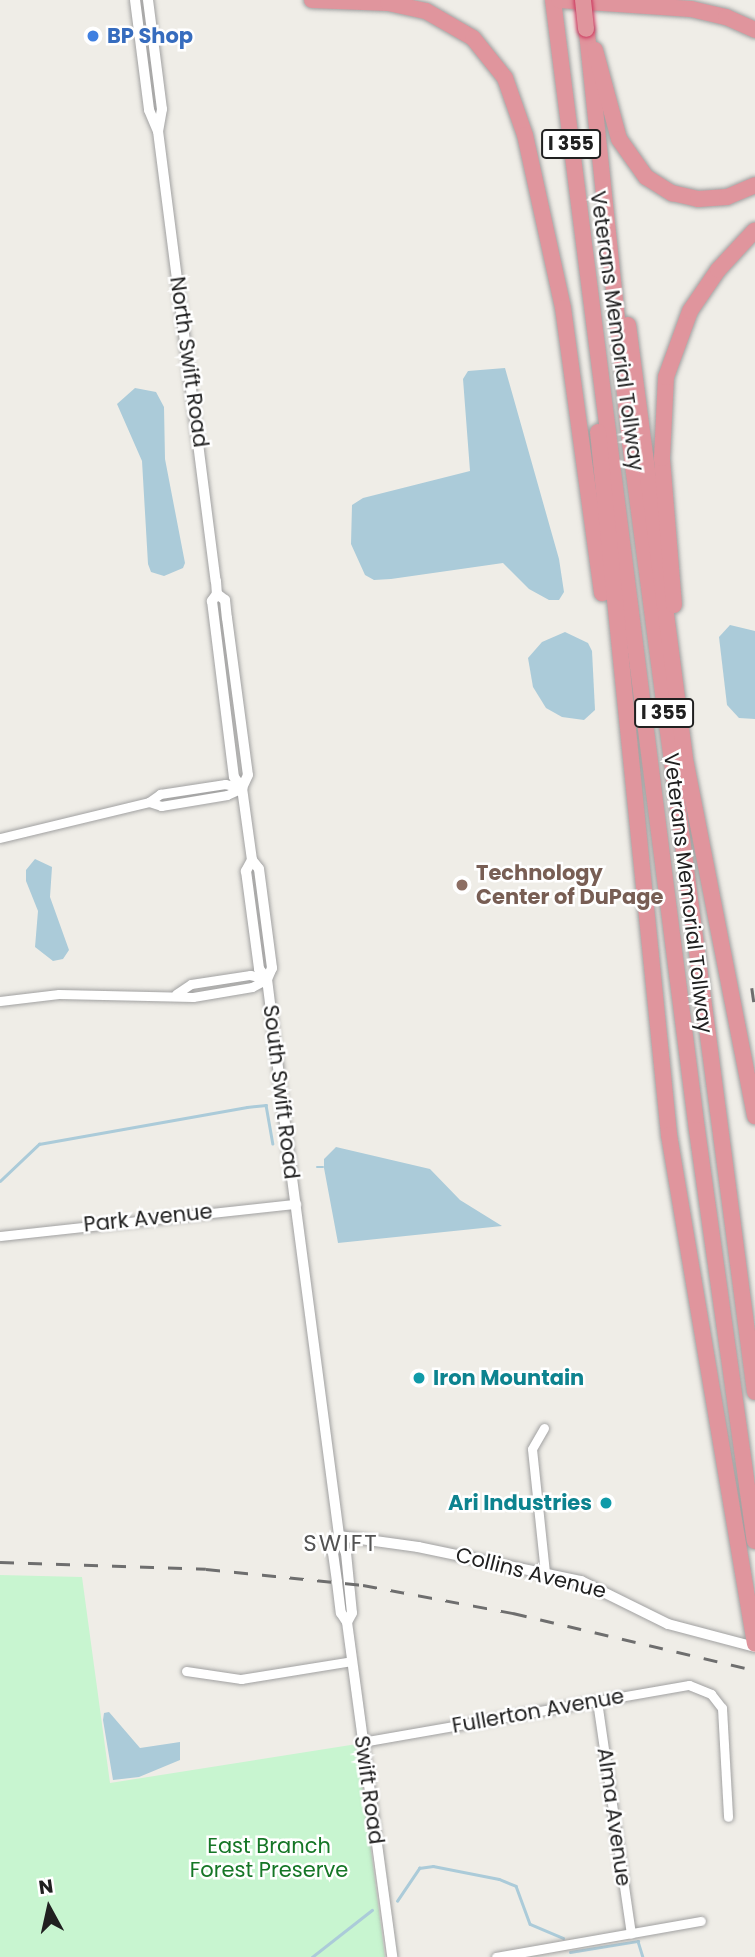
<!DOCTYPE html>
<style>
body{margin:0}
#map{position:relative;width:755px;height:1957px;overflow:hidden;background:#efede7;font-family:Poppins,sans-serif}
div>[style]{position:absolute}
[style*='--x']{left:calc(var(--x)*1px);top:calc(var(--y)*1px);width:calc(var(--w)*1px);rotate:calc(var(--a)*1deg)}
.park>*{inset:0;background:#c8f5d0}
.water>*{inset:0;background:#abcbd9}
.stream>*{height:2.5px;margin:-1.25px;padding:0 1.25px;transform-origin:1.25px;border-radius:1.25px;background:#abcbd9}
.roads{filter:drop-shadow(0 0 2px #a1a1a1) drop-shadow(0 0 2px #a1a1a1)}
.minor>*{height:9px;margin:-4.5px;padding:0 4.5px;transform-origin:4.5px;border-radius:4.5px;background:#fff}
.tertiary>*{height:10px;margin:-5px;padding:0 5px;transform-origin:5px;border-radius:5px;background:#fff}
.motorway>*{height:16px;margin:-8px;padding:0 8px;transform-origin:8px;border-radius:8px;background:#e0959d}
.rail>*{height:2.5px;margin-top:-1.25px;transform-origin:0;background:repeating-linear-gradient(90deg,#6e6e6e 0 14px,transparent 0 28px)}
.bridges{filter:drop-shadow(0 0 2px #cc355c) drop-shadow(0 0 2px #cc355c)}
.motorway-bridge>*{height:16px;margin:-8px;padding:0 8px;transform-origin:8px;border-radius:8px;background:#e0959d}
.dots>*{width:19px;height:19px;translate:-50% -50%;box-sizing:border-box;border:4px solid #fff;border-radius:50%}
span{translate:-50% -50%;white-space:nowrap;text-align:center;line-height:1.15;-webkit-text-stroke:5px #fff;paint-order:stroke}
.shield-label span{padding:2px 5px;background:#fff;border:2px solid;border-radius:5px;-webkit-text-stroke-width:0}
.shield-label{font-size:19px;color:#202020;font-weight:700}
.shop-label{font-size:21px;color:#366cbe;font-weight:700}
.left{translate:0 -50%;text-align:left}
.street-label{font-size:21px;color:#202020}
.education-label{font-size:21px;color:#785e54;font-weight:700}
.culture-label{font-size:21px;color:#0d838f;font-weight:700}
.right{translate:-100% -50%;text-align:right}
.park-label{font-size:21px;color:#157626}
.neighbourhood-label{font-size:23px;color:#535353;letter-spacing:2px}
.north{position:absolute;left:14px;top:1873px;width:70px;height:70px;-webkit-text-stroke:5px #fff;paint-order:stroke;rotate:352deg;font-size:19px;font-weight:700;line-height:28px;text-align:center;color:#202020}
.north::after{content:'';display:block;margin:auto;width:24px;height:32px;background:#202020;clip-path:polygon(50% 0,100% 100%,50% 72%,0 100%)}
</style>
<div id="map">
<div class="park">
<i style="clip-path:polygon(0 1575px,82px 1577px,110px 1783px,357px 1744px,385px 1957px,0 1957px)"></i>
</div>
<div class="water">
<i style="clip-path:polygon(505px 368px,559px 559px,564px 592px,559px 600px,549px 600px,529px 589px,503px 563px,391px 579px,374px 580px,365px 575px,351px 544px,352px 505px,363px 498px,470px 471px,463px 379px,468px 371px)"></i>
<i style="clip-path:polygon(135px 388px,156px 392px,164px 407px,165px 459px,185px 563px,183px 568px,164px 576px,151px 572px,148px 564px,142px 461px,117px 404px)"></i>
<i style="clip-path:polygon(730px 625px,755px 631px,755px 719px,739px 718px,727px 705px,719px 637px)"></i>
<i style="clip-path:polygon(565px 632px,588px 643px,592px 651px,595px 710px,584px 720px,562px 717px,546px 708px,533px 687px,528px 658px,542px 642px)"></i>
<i style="clip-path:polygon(35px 859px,52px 867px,50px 897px,69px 950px,63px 959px,53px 961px,35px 947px,38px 911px,26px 881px,26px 870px)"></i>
<i style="clip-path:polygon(336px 1147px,430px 1169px,460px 1200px,502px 1226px,338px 1243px,324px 1168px,324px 1159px)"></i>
<i style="clip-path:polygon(109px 1712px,140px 1748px,180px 1742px,180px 1760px,139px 1777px,113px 1780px,103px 1720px,104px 1713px)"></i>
</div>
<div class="stream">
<i style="--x:317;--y:1167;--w:6;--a:0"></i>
<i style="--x:0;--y:1181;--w:54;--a:-43.5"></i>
<i style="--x:39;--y:1144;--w:211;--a:-10.1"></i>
<i style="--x:247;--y:1107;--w:19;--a:-6"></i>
<i style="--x:266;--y:1105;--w:39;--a:80"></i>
<i style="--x:397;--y:1901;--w:40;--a:-56"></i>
<i style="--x:419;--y:1868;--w:14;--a:-8"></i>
<i style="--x:433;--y:1866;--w:67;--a:11.1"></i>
<i style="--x:499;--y:1879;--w:18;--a:22"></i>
<i style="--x:516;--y:1886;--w:40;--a:69.8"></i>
<i style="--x:530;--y:1924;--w:36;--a:23"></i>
<i style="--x:570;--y:1952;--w:69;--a:-9.2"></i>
<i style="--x:638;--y:1941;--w:17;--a:73"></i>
<i style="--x:312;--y:1957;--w:76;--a:-38.1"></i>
</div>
<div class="roads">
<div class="minor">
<i style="--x:149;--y:802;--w:13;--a:18"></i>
<i style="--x:161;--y:806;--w:67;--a:-9.5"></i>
<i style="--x:227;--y:795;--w:17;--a:-25"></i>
<i style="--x:0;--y:838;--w:153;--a:-13.6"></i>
<i style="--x:149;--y:802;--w:14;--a:-36"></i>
<i style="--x:160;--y:794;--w:66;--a:-8.7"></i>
<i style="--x:225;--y:784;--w:17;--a:13"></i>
<i style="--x:176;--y:994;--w:18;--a:-34"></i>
<i style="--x:191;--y:984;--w:60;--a:-8.7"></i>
<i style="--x:250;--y:975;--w:17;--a:13"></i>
<i style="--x:0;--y:1001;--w:59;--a:-6.8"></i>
<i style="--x:59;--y:994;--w:134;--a:1.3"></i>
<i style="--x:193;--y:997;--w:60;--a:-9.6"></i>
<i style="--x:252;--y:987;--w:17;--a:-28"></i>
<i style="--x:0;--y:1236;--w:298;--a:-6.2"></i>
<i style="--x:544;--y:1428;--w:24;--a:120"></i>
<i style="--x:532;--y:1449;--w:124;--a:84"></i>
<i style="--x:186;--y:1671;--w:56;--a:8.3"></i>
<i style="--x:241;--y:1679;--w:112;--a:-9.2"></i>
<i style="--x:597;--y:1701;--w:235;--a:81.7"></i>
<i style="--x:362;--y:1742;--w:332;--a:-9.9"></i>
<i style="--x:689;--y:1685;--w:24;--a:22"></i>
<i style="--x:711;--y:1694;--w:18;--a:52"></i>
<i style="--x:722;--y:1708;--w:109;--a:86.8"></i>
<i style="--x:496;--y:1957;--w:208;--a:-10"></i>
</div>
<div class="tertiary">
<i style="--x:135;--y:0;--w:111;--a:82.7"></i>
<i style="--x:149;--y:110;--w:23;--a:67"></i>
<i style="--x:148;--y:0;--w:110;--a:82.7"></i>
<i style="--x:162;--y:109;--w:22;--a:100"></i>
<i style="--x:158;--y:131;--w:454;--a:82.7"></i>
<i style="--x:216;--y:581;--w:13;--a:86"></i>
<i style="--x:217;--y:594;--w:9;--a:126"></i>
<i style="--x:212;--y:601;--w:177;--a:82.9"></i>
<i style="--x:234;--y:777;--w:14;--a:54"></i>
<i style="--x:242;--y:788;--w:73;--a:82.1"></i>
<i style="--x:252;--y:860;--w:11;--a:52"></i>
<i style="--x:259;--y:869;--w:100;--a:82.5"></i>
<i style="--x:272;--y:968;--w:12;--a:114"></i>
<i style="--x:267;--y:979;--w:162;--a:82.9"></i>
<i style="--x:287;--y:1140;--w:399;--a:82.5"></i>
<i style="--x:339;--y:1536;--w:18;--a:68"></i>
<i style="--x:346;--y:1553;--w:60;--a:84.3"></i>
<i style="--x:352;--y:1613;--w:10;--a:119"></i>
<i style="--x:217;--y:594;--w:10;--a:37"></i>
<i style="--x:225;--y:600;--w:18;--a:84"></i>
<i style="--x:227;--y:618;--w:158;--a:82.4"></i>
<i style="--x:248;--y:775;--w:14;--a:115"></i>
<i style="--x:252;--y:860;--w:13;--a:119"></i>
<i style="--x:246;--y:871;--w:99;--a:82.4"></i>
<i style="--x:259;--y:969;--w:13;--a:51"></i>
<i style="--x:339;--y:1536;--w:80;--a:7.9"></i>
<i style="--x:418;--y:1547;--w:167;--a:11.8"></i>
<i style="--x:581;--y:1581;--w:97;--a:26.3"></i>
<i style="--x:668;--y:1624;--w:90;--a:14.8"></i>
<i style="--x:339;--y:1536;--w:18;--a:109"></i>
<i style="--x:333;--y:1553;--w:29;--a:82"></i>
<i style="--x:337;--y:1582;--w:31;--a:83"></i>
<i style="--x:341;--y:1613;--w:11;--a:56"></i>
<i style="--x:347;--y:1622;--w:338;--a:82.3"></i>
</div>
<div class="motorway">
<i style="--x:312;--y:0;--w:76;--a:2.3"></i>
<i style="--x:388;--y:3;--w:39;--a:12"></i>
<i style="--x:426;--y:11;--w:54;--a:29.9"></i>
<i style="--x:473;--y:38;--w:51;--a:51.3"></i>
<i style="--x:505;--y:78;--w:60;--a:70.7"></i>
<i style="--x:525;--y:135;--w:177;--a:77.6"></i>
<i style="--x:563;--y:308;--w:288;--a:82.2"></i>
<i style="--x:553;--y:0;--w:1139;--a:82.74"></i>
<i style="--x:697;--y:1130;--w:415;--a:82"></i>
<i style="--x:559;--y:0;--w:132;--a:3.9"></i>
<i style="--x:691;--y:9;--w:36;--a:13"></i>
<i style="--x:726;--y:17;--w:32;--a:24"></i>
<i style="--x:587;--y:33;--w:412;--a:84"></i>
<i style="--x:630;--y:443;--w:957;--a:82.5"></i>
<i style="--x:595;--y:50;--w:92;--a:74.9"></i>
<i style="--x:619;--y:139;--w:47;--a:54.6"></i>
<i style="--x:646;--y:177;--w:31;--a:32"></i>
<i style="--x:672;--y:193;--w:27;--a:13"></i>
<i style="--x:698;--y:199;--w:29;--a:-4"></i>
<i style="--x:727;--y:197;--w:30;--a:-23"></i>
<i style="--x:628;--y:325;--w:443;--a:82.5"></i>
<i style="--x:686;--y:764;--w:359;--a:78.9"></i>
<i style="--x:598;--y:432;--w:707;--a:84.23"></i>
<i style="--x:669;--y:1135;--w:516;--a:80.41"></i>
<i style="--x:674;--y:605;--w:147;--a:-94.7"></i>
<i style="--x:662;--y:458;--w:81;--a:-87.2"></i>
<i style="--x:666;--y:377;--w:70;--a:-70"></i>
<i style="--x:690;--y:311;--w:50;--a:-55.7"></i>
<i style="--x:718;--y:270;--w:54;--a:-47.2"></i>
</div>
</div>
<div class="rail">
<i style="--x:752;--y:988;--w:22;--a:82"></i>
<i style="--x:0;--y:1562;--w:206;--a:1.9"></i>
<i style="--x:206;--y:1569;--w:158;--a:5.8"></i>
<i style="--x:363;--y:1585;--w:153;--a:10.6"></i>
<i style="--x:513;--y:1613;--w:249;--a:13.3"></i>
</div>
<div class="bridges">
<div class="motorway-bridge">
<i style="--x:583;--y:0;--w:29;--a:84"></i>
</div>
</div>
<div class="dots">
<i style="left:93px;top:36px;background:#3f7fe0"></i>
<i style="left:462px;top:885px;background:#8d6e63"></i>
<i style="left:419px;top:1378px;background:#0f9aa8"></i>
<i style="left:606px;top:1503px;background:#0f9aa8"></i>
</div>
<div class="shield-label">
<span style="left:571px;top:144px">I 355</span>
<span style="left:664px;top:713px">I 355</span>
</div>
<div class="shop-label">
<span class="left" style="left:107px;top:36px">BP Shop</span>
</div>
<div class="street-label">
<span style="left:617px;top:331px;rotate:82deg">Veterans Memorial Tollway</span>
<span style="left:189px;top:362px;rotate:82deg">North Swift Road</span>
<span style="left:688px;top:893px;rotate:83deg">Veterans Memorial Tollway</span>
<span style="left:281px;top:1092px;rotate:83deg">South Swift Road</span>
<span style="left:148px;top:1218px;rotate:-6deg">Park Avenue</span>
<span style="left:531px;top:1573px;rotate:14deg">Collins Avenue</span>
<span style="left:538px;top:1711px;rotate:-10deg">Fullerton Avenue</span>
<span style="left:369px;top:1790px;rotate:82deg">Swift Road</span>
<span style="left:614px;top:1817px;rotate:82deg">Alma Avenue</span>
</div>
<div class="education-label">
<span class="left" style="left:476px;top:885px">Technology<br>Center of DuPage</span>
</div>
<div class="culture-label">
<span class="left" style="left:433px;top:1378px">Iron Mountain</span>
<span class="right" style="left:592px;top:1503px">Ari Industries</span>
</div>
<div class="park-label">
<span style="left:269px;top:1858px">East Branch<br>Forest Preserve</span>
</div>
<div class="neighbourhood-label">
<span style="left:341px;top:1543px">SWIFT</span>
</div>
<div class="north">N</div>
</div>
